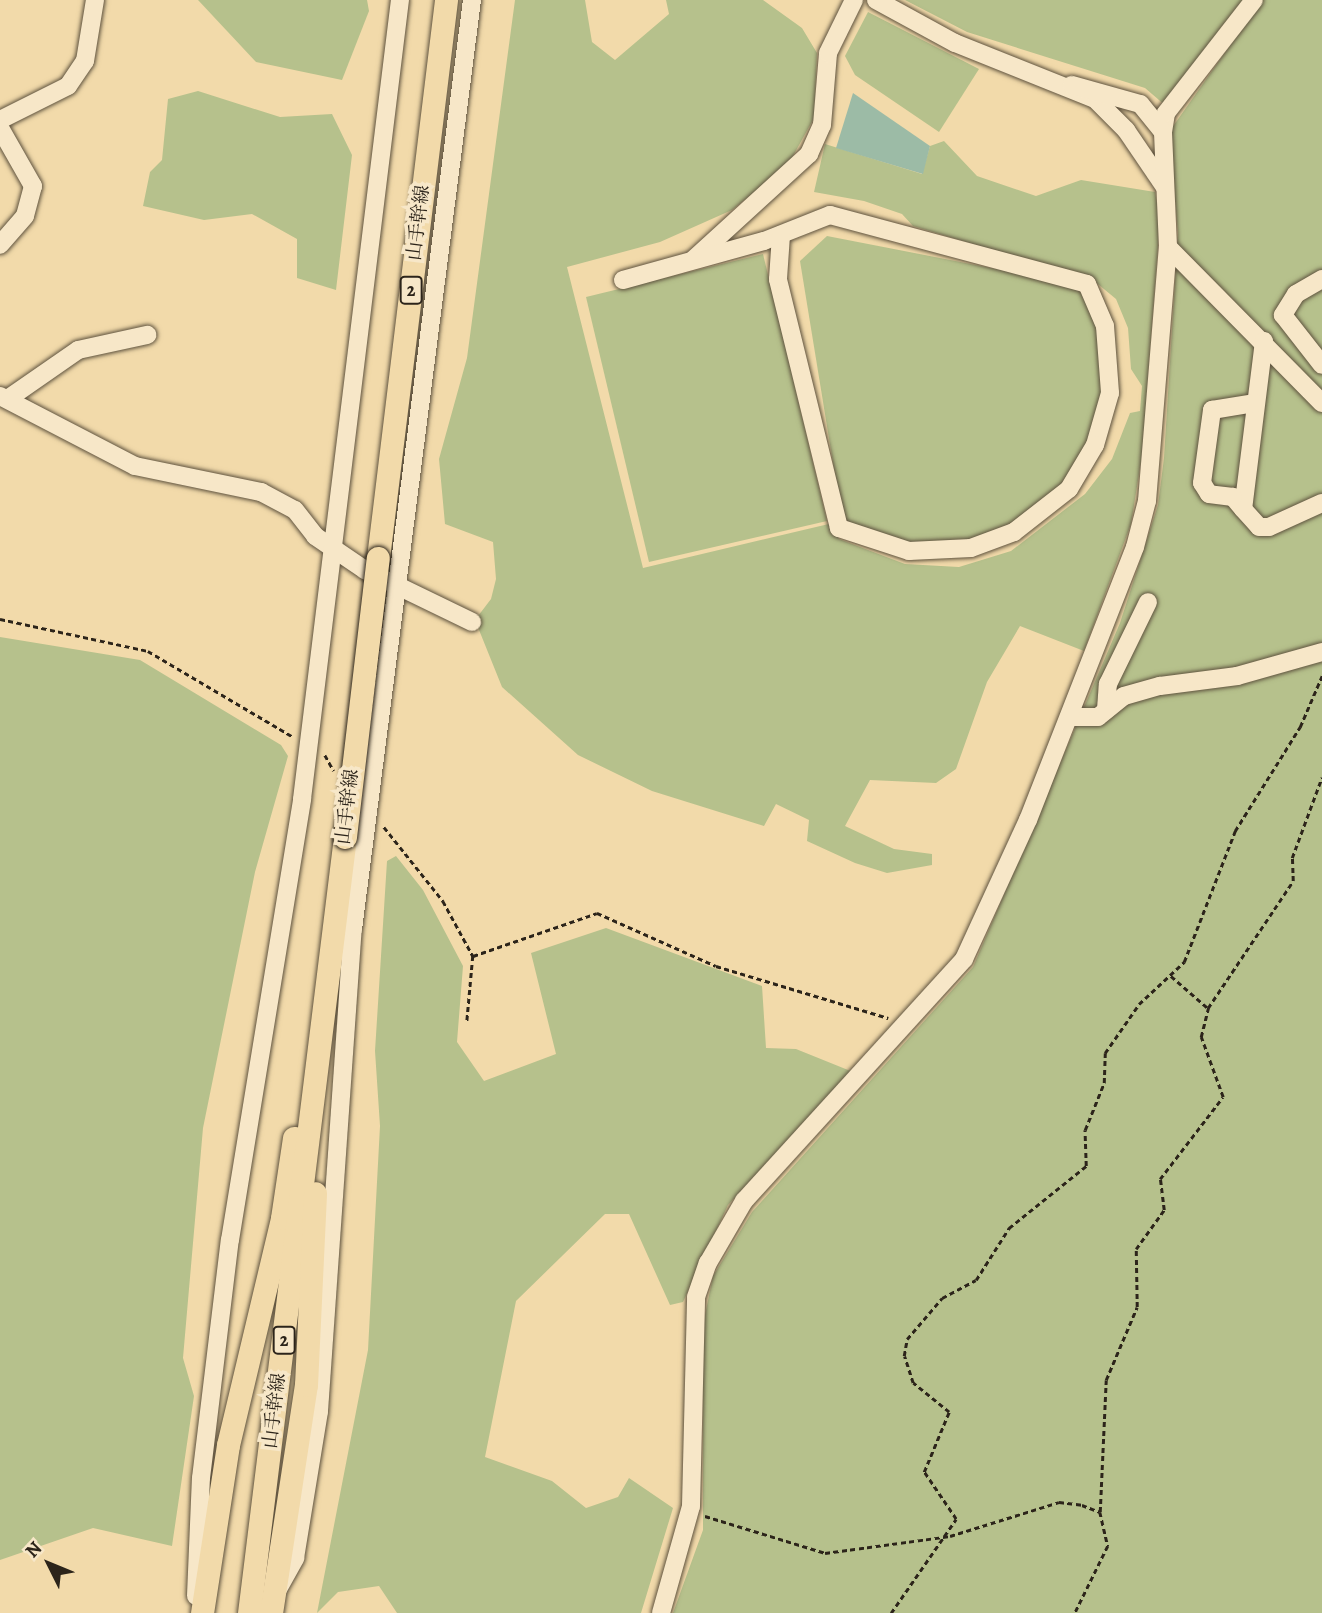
<!DOCTYPE html>
<meta charset="utf-8">
<style>
body{margin:0}
#map{position:relative;width:1322px;height:1613px;overflow:hidden;background:#f2daaa;font-family:Alegreya,"Noto Serif JP",serif}
div>[style]{position:absolute}
[style*='--x']{left:calc(var(--x)*1px);top:calc(var(--y)*1px);width:calc(var(--w)*1px);rotate:calc(var(--a)*1deg)}
.green>*{inset:0;background:#b6c18c}
.water>*{inset:0;background:#9cbba6}
.path>*{height:2.5px;margin-top:-1.25px;transform-origin:0;background:repeating-linear-gradient(90deg,#2c241a 0 5px,transparent 0 8.5px)}
.roads{filter:drop-shadow(0 0 2px #5e523e) drop-shadow(0 0 2px #5e523e)}
.minor>*{height:18px;margin:-9px;padding:0 9px;transform-origin:9px;border-radius:9px;background:#f7e7c8}
.major>*{height:23px;margin:-11.5px;padding:0 11.5px;transform-origin:11.5px;border-radius:11.5px;background:#f2daaa}
.bridges{filter:drop-shadow(0 0 2px #2c241a) drop-shadow(0 0 2px #2c241a)}
.major-bridge>*{height:23px;margin:-11.5px;padding:0 11.5px;transform-origin:11.5px;border-radius:11.5px;background:#f2daaa}
span{translate:-50% -50%;white-space:nowrap;text-align:center;line-height:1.15;-webkit-text-stroke:7px #f7e7c8;paint-order:stroke}
.shield-label span{padding:2px 5px;background:#f7e7c8;border:2px solid;border-radius:5px;-webkit-text-stroke-width:0}
.shield-label{font-size:18px;color:#2c241a;font-weight:700}
.street-label{font-size:19px;color:#2c241a}
.north{position:absolute;left:14px;top:1529px;width:70px;height:70px;-webkit-text-stroke:5px #f7e7c8;paint-order:stroke;rotate:313deg;font-size:19px;font-weight:700;line-height:28px;text-align:center;color:#2c241a}
.north::after{content:'';display:block;margin:auto;width:24px;height:32px;background:#2c241a;clip-path:polygon(50% 0,100% 100%,50% 72%,0 100%)}
</style>
<div id="map">
<div class="green">
<i style="clip-path:polygon(198px 0,367px 0,369px 11px,342px 80px,256px 62px)"></i>
<i style="clip-path:polygon(515px 0,585px 0,592px 42px,615px 60px,669px 14px,666px 0,763px 0,802px 28px,817px 53px,814px 118px,788px 165px,732px 210px,660px 242px,567px 267px,643px 568px,833px 523px,839px 539px,905px 564px,959px 567px,1011px 551px,1085px 494px,1112px 459px,1130px 413px,1140px 411px,1142px 386px,1131px 369px,1128px 328px,1116px 299px,1093px 280px,913px 226px,902px 214px,864px 201px,814px 192px,825px 144px,922px 174px,930px 146px,944px 141px,977px 176px,1036px 196px,1081px 180px,1155px 192px,1160px 221px,1142px 455px,1131px 524px,1084px 651px,1020px 626px,987px 682px,956px 769px,936px 783px,870px 780px,845px 826px,894px 849px,932px 854px,932px 865px,887px 873px,855px 863px,807px 841px,809px 820px,776px 804px,764px 826px,652px 791px,578px 755px,502px 687px,475px 620px,491px 599px,496px 579px,493px 542px,445px 524px,439px 459px,467px 358px)"></i>
<i style="clip-path:polygon(905px 0,1244px 0,1166px 106px,1145px 88px,967px 32px)"></i>
<i style="clip-path:polygon(1262px 0,1322px 0,1322px 1613px,673px 1613px,703px 1530px,703px 1325px,713px 1276px,752px 1212px,973px 967px,1120px 623px,1158px 505px,1164px 458px,1178px 233px,1169px 132px)"></i>
<i style="clip-path:polygon(868px 12px,979px 69px,939px 132px,855px 75px,845px 56px)"></i>
<i style="clip-path:polygon(198px 91px,280px 117px,332px 114px,352px 155px,336px 290px,297px 278px,297px 239px,252px 214px,204px 220px,143px 206px,150px 172px,162px 160px,168px 99px)"></i>
<i style="clip-path:polygon(827px 236px,1084px 286px,1102px 331px,1108px 387px,1081px 466px,1026px 520px,973px 544px,918px 547px,843px 524px,800px 261px)"></i>
<i style="clip-path:polygon(763px 254px,827px 521px,649px 562px,586px 297px)"></i>
<i style="clip-path:polygon(0 637px,140px 660px,281px 745px,288px 756px,255px 872px,203px 1128px,183px 1358px,194px 1396px,172px 1546px,93px 1528px,0 1560px)"></i>
<i style="clip-path:polygon(396px 856px,423px 890px,463px 966px,457px 1042px,484px 1081px,556px 1054px,531px 953px,606px 928px,762px 986px,766px 1048px,796px 1049px,853px 1072px,728px 1205px,683px 1302px,670px 1305px,629px 1214px,605px 1214px,516px 1301px,485px 1457px,552px 1481px,586px 1508px,618px 1497px,629px 1478px,673px 1508px,641px 1613px,397px 1613px,379px 1586px,338px 1592px,317px 1613px,368px 1350px,380px 1126px,375px 1051px,387px 861px)"></i>
</div>
<div class="water">
<i style="clip-path:polygon(853px 93px,930px 146px,923px 174px,836px 148px)"></i>
</div>
<div class="path">
<i style="--x:0;--y:619;--w:151;--a:12.2"></i>
<i style="--x:148;--y:651;--w:167;--a:30.6"></i>
<i style="--x:325;--y:755;--w:18;--a:61"></i>
<i style="--x:384;--y:827;--w:95;--a:51.4"></i>
<i style="--x:443;--y:901;--w:63;--a:61.4"></i>
<i style="--x:473;--y:956;--w:66;--a:95.2"></i>
<i style="--x:473;--y:956;--w:131;--a:-19.1"></i>
<i style="--x:597;--y:913;--w:130;--a:24"></i>
<i style="--x:716;--y:966;--w:180;--a:16.8"></i>
<i style="--x:1171;--y:976;--w:49;--a:40.9"></i>
<i style="--x:1100;--y:1512;--w:132;--a:-87.4"></i>
<i style="--x:1106;--y:1380;--w:79;--a:-67"></i>
<i style="--x:1137;--y:1307;--w:58;--a:-91"></i>
<i style="--x:1136;--y:1249;--w:48;--a:-54.3"></i>
<i style="--x:1164;--y:1210;--w:31;--a:-97"></i>
<i style="--x:1160;--y:1179;--w:103;--a:-52.5"></i>
<i style="--x:1223;--y:1097;--w:64;--a:-110.1"></i>
<i style="--x:1201;--y:1037;--w:30;--a:-76"></i>
<i style="--x:1208;--y:1008;--w:153;--a:-56.2"></i>
<i style="--x:1293;--y:881;--w:23;--a:-92"></i>
<i style="--x:1292;--y:858;--w:86;--a:-69.7"></i>
<i style="--x:705;--y:1516;--w:126;--a:17.1"></i>
<i style="--x:825;--y:1553;--w:126;--a:-7.7"></i>
<i style="--x:950;--y:1536;--w:114;--a:-17.3"></i>
<i style="--x:1059;--y:1502;--w:23;--a:7"></i>
<i style="--x:1082;--y:1505;--w:19;--a:21"></i>
<i style="--x:1100;--y:1512;--w:35;--a:77"></i>
<i style="--x:1108;--y:1546;--w:75;--a:116.2"></i>
<i style="--x:891;--y:1613;--w:114;--a:-55.3"></i>
<i style="--x:956;--y:1519;--w:57;--a:-124.2"></i>
<i style="--x:924;--y:1472;--w:65;--a:-67.4"></i>
<i style="--x:949;--y:1412;--w:46;--a:-141.1"></i>
<i style="--x:913;--y:1383;--w:28;--a:-108"></i>
<i style="--x:904;--y:1356;--w:17;--a:-80"></i>
<i style="--x:907;--y:1339;--w:54;--a:-49.5"></i>
<i style="--x:942;--y:1298;--w:38;--a:-28"></i>
<i style="--x:976;--y:1280;--w:62;--a:-57.6"></i>
<i style="--x:1009;--y:1228;--w:99;--a:-38.8"></i>
<i style="--x:1086;--y:1166;--w:36;--a:-92"></i>
<i style="--x:1085;--y:1130;--w:51;--a:-68"></i>
<i style="--x:1104;--y:1083;--w:30;--a:-88"></i>
<i style="--x:1105;--y:1053;--w:60;--a:-55.2"></i>
<i style="--x:1139;--y:1004;--w:62;--a:-43"></i>
<i style="--x:1184;--y:962;--w:141;--a:-68.7"></i>
<i style="--x:1235;--y:831;--w:123;--a:-58"></i>
<i style="--x:1300;--y:727;--w:56;--a:-66.7"></i>
</div>
<div class="roads">
<div class="minor">
<i style="--x:876;--y:0;--w:90;--a:28.6"></i>
<i style="--x:955;--y:43;--w:151;--a:21.8"></i>
<i style="--x:1095;--y:99;--w:44;--a:45"></i>
<i style="--x:1126;--y:130;--w:68;--a:55.8"></i>
<i style="--x:0;--y:120;--w:76;--a:-26.6"></i>
<i style="--x:68;--y:86;--w:30;--a:-56"></i>
<i style="--x:85;--y:61;--w:62;--a:-80.7"></i>
<i style="--x:0;--y:128;--w:67;--a:60.4"></i>
<i style="--x:33;--y:186;--w:31;--a:105"></i>
<i style="--x:25;--y:216;--w:38;--a:131"></i>
<i style="--x:1163;--y:132;--w:19;--a:-81"></i>
<i style="--x:1166;--y:113;--w:143;--a:-52.1"></i>
<i style="--x:1168;--y:247;--w:219;--a:45.4"></i>
<i style="--x:694;--y:259;--w:156;--a:-42.4"></i>
<i style="--x:809;--y:154;--w:32;--a:-66"></i>
<i style="--x:822;--y:125;--w:72;--a:-85.2"></i>
<i style="--x:828;--y:53;--w:59;--a:-63.9"></i>
<i style="--x:1322;--y:279;--w:30;--a:150"></i>
<i style="--x:1296;--y:294;--w:25;--a:122"></i>
<i style="--x:1283;--y:315;--w:63;--a:52"></i>
<i style="--x:623;--y:280;--w:146;--a:-15.5"></i>
<i style="--x:764;--y:241;--w:71;--a:-21.5"></i>
<i style="--x:830;--y:215;--w:266;--a:15"></i>
<i style="--x:1087;--y:284;--w:46;--a:66.8"></i>
<i style="--x:1105;--y:326;--w:67;--a:85.7"></i>
<i style="--x:1110;--y:393;--w:54;--a:106.1"></i>
<i style="--x:1095;--y:445;--w:51;--a:120.6"></i>
<i style="--x:1069;--y:489;--w:70;--a:142"></i>
<i style="--x:1014;--y:532;--w:46;--a:159.6"></i>
<i style="--x:971;--y:548;--w:62;--a:177.2"></i>
<i style="--x:909;--y:551;--w:74;--a:-161.8"></i>
<i style="--x:839;--y:528;--w:256;--a:-103.8"></i>
<i style="--x:778;--y:279;--w:44;--a:-86.1"></i>
<i style="--x:1264;--y:341;--w:169;--a:97.1"></i>
<i style="--x:1243;--y:509;--w:24;--a:48"></i>
<i style="--x:1259;--y:527;--w:10;--a:0"></i>
<i style="--x:1269;--y:527;--w:58;--a:-24.4"></i>
<i style="--x:0;--y:396;--w:152;--a:27.4"></i>
<i style="--x:135;--y:466;--w:129;--a:11.7"></i>
<i style="--x:261;--y:492;--w:38;--a:28"></i>
<i style="--x:295;--y:510;--w:33;--a:52"></i>
<i style="--x:315;--y:536;--w:60;--a:34.2"></i>
<i style="--x:365;--y:570;--w:119;--a:25.9"></i>
<i style="--x:9;--y:398;--w:84;--a:-34.8"></i>
<i style="--x:78;--y:350;--w:71;--a:-12.3"></i>
<i style="--x:1243;--y:509;--w:16;--a:-130"></i>
<i style="--x:1233;--y:497;--w:24;--a:-173"></i>
<i style="--x:1209;--y:494;--w:13;--a:-122"></i>
<i style="--x:1202;--y:483;--w:74;--a:-82.2"></i>
<i style="--x:1212;--y:410;--w:44;--a:-9.2"></i>
<i style="--x:1106;--y:710;--w:26;--a:-86"></i>
<i style="--x:1108;--y:684;--w:91;--a:-64"></i>
<i style="--x:1070;--y:717;--w:28;--a:0"></i>
<i style="--x:1098;--y:717;--w:33;--a:-39"></i>
<i style="--x:1124;--y:696;--w:37;--a:-16"></i>
<i style="--x:1160;--y:686;--w:78;--a:-7.4"></i>
<i style="--x:1237;--y:676;--w:88;--a:-15.8"></i>
<i style="--x:277;--y:1591;--w:38;--a:-61"></i>
<i style="--x:295;--y:1558;--w:149;--a:-80.7"></i>
<i style="--x:319;--y:1411;--w:483;--a:-86"></i>
<i style="--x:353;--y:929;--w:937;--a:-82.7"></i>
<i style="--x:196;--y:1596;--w:118;--a:-87.6"></i>
<i style="--x:201;--y:1478;--w:240;--a:-83.1"></i>
<i style="--x:230;--y:1240;--w:447;--a:-80.7"></i>
<i style="--x:302;--y:799;--w:805;--a:-83.01"></i>
<i style="--x:661;--y:1613;--w:111;--a:-74.3"></i>
<i style="--x:691;--y:1506;--w:209;--a:-88.6"></i>
<i style="--x:696;--y:1297;--w:36;--a:-71"></i>
<i style="--x:708;--y:1263;--w:72;--a:-59.9"></i>
<i style="--x:744;--y:1201;--w:327;--a:-47.7"></i>
<i style="--x:964;--y:959;--w:153;--a:-65.3"></i>
<i style="--x:1028;--y:820;--w:293;--a:-68.6"></i>
<i style="--x:1135;--y:547;--w:48;--a:-75.4"></i>
<i style="--x:1147;--y:501;--w:255;--a:-85.3"></i>
<i style="--x:1168;--y:247;--w:115;--a:-92.5"></i>
<i style="--x:1163;--y:132;--w:36;--a:-129"></i>
<i style="--x:1140;--y:104;--w:71;--a:-164.4"></i>
</div>
<div class="major">
<i style="--x:378;--y:558;--w:562;--a:-83.05"></i>
<i style="--x:202;--y:1613;--w:170;--a:-81.2"></i>
<i style="--x:228;--y:1445;--w:233;--a:-76.6"></i>
<i style="--x:282;--y:1218;--w:81;--a:-81.5"></i>
<i style="--x:249;--y:1613;--w:782;--a:-82.95"></i>
<i style="--x:271;--y:1613;--w:231;--a:-81.3"></i>
<i style="--x:306;--y:1385;--w:192;--a:-87.3"></i>
</div>
</div>
<div class="bridges">
<div class="major-bridge">
<i style="--x:345;--y:837;--w:281;--a:-83.3"></i>
</div>
</div>
<div class="shield-label">
<span style="left:411px;top:290px">2</span>
<span style="left:284px;top:1340px">2</span>
</div>
<div class="street-label">
<span style="left:419px;top:223px;rotate:-83deg">山手幹線</span>
<span style="left:348px;top:807px;rotate:-83deg">山手幹線</span>
<span style="left:275px;top:1411px;rotate:-83deg">山手幹線</span>
</div>
<div class="north">N</div>
</div>
